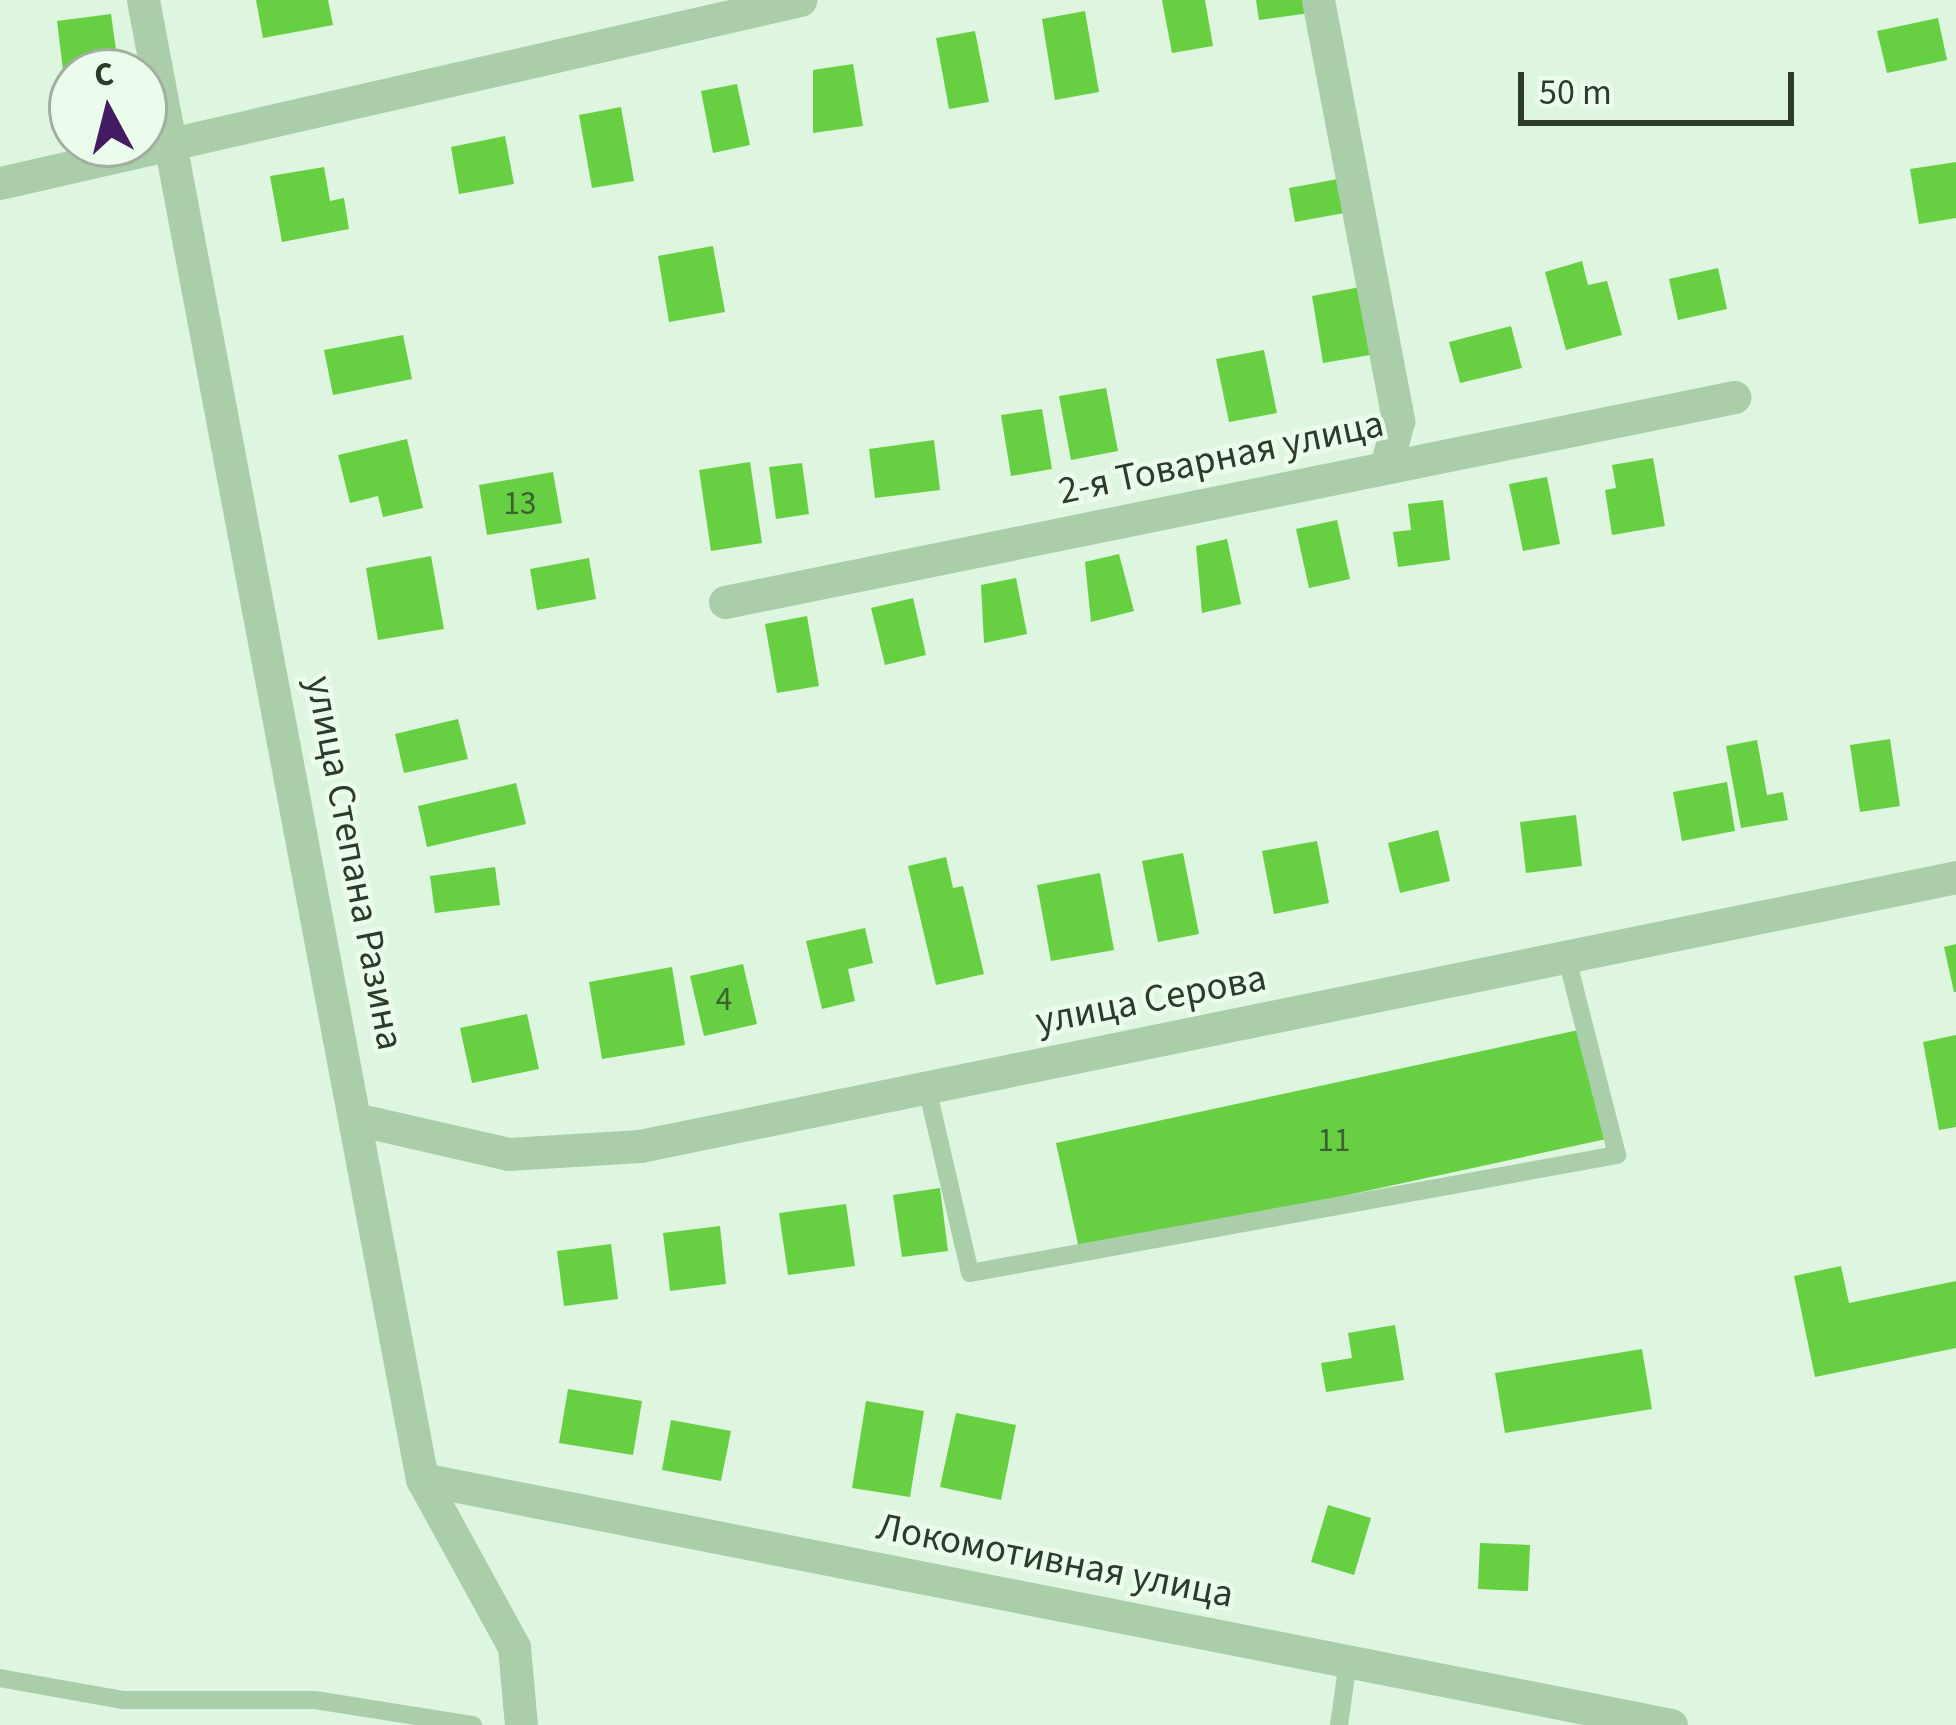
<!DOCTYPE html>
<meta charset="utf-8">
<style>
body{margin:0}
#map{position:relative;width:1956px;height:1725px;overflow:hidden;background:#def5df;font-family:"Source Sans 3",sans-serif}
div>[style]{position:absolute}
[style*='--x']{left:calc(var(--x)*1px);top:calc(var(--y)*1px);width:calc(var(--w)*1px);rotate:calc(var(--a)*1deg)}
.building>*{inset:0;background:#67cf42}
.service>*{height:18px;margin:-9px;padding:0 9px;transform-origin:9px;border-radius:9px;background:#aacea9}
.minor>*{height:33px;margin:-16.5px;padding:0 16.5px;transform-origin:16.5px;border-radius:16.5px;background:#aacea9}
span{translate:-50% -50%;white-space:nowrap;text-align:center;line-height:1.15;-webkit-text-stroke:9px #ecfcec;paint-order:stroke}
.number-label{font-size:33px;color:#3c602f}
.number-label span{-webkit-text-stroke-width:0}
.street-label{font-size:39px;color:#2d3b29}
.north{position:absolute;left:48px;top:48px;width:120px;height:120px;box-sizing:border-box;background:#ecfcec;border:3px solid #a0af9e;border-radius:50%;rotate:353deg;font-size:33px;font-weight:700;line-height:48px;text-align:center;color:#2d3b29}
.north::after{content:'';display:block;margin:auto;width:42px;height:54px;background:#421b60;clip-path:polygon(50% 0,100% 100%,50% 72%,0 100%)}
.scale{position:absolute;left:1518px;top:72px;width:276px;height:54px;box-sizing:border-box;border:6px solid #2d3b29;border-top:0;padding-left:15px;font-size:36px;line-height:42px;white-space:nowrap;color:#2d3b29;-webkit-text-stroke:9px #ecfcec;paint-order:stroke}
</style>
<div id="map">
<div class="building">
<i style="clip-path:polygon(256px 0,328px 0,333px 25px,263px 38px)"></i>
<i style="clip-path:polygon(1162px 0,1205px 0,1213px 46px,1172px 53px)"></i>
<i style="clip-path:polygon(1256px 0,1308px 0,1310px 13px,1259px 20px)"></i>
<i style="clip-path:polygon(1085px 11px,1099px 92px,1055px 100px,1042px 19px)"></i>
<i style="clip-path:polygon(111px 14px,119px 71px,64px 78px,57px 21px)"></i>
<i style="clip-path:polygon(1938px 18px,1947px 60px,1887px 73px,1877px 31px)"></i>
<i style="clip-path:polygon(975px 31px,989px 102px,949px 109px,936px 38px)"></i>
<i style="clip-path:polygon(853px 64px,863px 126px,813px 133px,813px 70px)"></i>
<i style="clip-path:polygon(737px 84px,750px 145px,713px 153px,701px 91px)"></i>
<i style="clip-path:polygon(621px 107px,634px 181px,592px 188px,579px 115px)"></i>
<i style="clip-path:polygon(505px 136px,514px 184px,459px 194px,451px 147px)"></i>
<i style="clip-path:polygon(1956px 162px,1956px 218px,1919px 224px,1910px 169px)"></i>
<i style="clip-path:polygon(324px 167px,330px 201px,344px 198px,349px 229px,282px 242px,270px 176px)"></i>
<i style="clip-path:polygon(1360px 175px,1366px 209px,1295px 222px,1289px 188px)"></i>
<i style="clip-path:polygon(713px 246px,725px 312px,669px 322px,658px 256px)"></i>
<i style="clip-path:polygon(1582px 261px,1588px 285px,1607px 281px,1622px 335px,1566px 350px,1545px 272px)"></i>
<i style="clip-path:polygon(1718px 268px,1727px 309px,1678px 320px,1669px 279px)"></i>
<i style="clip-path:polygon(1382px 283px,1394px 351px,1323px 363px,1312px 296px)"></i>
<i style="clip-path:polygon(1511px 326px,1522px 368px,1460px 383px,1449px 342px)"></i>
<i style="clip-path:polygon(403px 335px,412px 379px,333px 395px,324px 350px)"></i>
<i style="clip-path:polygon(1264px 350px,1277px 413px,1229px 422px,1216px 359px)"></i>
<i style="clip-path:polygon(1106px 388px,1118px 451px,1071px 460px,1059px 396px)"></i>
<i style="clip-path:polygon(1042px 409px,1052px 469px,1011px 476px,1001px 415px)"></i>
<i style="clip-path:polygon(407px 439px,423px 508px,383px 517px,378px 496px,350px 503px,338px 455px)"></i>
<i style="clip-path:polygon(934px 440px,940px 490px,875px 498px,869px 449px)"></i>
<i style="clip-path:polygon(1653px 458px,1665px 526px,1612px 535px,1605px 490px,1616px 488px,1612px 465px)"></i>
<i style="clip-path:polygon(750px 462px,762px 543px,711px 551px,699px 470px)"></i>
<i style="clip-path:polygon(802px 463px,809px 514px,776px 519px,769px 467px)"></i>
<i style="clip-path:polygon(553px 472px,562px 523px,487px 535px,479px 485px)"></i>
<i style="clip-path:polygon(1547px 477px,1560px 544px,1523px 551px,1509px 484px)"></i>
<i style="clip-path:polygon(1443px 500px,1450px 560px,1398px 567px,1393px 532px,1411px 530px,1408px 504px)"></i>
<i style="clip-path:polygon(1337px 520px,1350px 579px,1309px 588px,1296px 529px)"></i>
<i style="clip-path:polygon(1227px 539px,1241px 604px,1202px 613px,1196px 546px)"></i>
<i style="clip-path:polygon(1119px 554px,1134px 611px,1091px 622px,1085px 562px)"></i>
<i style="clip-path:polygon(431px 556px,444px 629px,378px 640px,366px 568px)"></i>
<i style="clip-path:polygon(589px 558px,596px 599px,537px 610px,530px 569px)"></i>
<i style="clip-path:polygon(1016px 578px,1027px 634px,984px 643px,981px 585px)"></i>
<i style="clip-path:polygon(913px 598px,926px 655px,885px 665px,871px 608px)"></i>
<i style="clip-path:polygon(807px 616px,819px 686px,777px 693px,765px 624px)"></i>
<i style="clip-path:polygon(458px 719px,468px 759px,404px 773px,395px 734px)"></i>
<i style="clip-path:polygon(1890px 739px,1900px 806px,1860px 812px,1850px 745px)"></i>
<i style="clip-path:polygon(1757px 740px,1767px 795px,1783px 792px,1788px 820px,1741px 828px,1726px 746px)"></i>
<i style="clip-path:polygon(1727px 782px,1735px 831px,1682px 841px,1673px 792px)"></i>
<i style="clip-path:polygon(516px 783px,526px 824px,427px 847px,418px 806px)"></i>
<i style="clip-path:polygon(1576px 815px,1582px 866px,1526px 873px,1520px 822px)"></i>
<i style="clip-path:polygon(1438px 830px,1450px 881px,1400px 893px,1388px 843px)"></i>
<i style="clip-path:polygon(1317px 841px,1329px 903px,1274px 914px,1262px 851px)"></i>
<i style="clip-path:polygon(1183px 853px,1199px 934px,1158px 942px,1142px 861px)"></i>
<i style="clip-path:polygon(946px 857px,953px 888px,963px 886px,984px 974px,936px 985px,908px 866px)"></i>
<i style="clip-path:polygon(495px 867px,500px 905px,435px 913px,430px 876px)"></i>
<i style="clip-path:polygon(1100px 873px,1114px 950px,1051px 961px,1037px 885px)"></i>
<i style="clip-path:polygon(865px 928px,873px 963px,848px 969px,855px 1001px,822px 1009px,806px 941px)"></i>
<i style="clip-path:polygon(1956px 944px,1956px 992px,1954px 992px,1944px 947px)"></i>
<i style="clip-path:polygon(743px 964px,757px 1024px,704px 1036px,690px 976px)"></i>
<i style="clip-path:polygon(672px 967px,685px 1045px,602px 1059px,589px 982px)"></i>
<i style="clip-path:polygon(527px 1014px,539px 1069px,472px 1083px,460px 1028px)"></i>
<i style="clip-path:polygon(1588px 1028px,1611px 1138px,1080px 1253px,1056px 1143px)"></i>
<i style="clip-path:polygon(1956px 1035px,1956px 1127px,1939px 1130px,1923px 1042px)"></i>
<i style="clip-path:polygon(940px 1188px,948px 1251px,902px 1257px,893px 1195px)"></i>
<i style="clip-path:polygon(846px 1204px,855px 1266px,788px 1275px,779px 1213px)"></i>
<i style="clip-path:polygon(720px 1226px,726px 1284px,670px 1291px,663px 1233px)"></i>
<i style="clip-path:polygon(611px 1244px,618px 1299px,564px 1306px,557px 1251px)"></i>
<i style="clip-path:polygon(1841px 1266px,1849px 1303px,1956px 1281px,1956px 1348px,1815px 1377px,1794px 1276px)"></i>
<i style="clip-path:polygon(1395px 1325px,1404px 1380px,1326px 1392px,1321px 1363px,1352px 1358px,1348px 1333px)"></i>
<i style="clip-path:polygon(1642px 1349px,1652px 1409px,1505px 1433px,1495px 1373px)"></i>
<i style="clip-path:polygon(568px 1389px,642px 1401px,633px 1455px,559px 1443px)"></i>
<i style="clip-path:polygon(866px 1401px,924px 1411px,910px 1497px,852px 1488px)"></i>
<i style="clip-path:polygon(956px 1413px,1016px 1425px,1001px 1500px,940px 1487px)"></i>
<i style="clip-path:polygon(671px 1420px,731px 1431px,721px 1481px,662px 1470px)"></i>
<i style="clip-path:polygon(1328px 1505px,1371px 1518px,1354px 1575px,1311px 1562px)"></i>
<i style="clip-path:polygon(1480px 1543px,1530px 1545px,1528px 1591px,1478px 1589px)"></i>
</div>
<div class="service">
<i style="--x:927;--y:1088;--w:190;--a:76.9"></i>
<i style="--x:970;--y:1273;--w:658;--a:-10.34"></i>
<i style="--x:1617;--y:1155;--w:202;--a:-104.3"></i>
<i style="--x:0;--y:1678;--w:124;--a:10.2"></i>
<i style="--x:122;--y:1700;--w:193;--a:0"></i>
<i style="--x:315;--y:1700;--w:160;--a:9"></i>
<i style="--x:1339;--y:1725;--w:64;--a:-81.9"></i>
</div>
<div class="minor">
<i style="--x:143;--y:0;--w:1505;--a:79.32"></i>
<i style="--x:422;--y:1479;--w:192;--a:61.3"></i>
<i style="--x:514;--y:1647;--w:78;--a:84.9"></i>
<i style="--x:1318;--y:0;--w:429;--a:79.2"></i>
<i style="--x:1398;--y:421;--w:48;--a:104.6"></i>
<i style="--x:0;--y:183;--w:821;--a:-12.88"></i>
<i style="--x:725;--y:602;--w:1030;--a:-11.48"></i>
<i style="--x:360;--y:1120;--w:152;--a:12.9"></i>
<i style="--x:508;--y:1154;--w:132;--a:-3.5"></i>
<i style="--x:640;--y:1146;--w:1343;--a:-11.55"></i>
<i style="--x:422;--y:1479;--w:1273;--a:11.14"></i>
</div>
<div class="number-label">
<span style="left:520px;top:504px">13</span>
<span style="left:724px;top:1000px">4</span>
<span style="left:1334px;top:1141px">11</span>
</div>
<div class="street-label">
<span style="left:1221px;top:458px;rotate:-12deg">2-я Товарная улица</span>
<span style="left:354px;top:863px;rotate:79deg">улица Степана Разина</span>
<span style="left:1151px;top:1000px;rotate:-11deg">улица Серова</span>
<span style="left:1055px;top:1561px;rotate:11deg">Локомотивная улица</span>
</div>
<div class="north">С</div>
<div class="scale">50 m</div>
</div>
